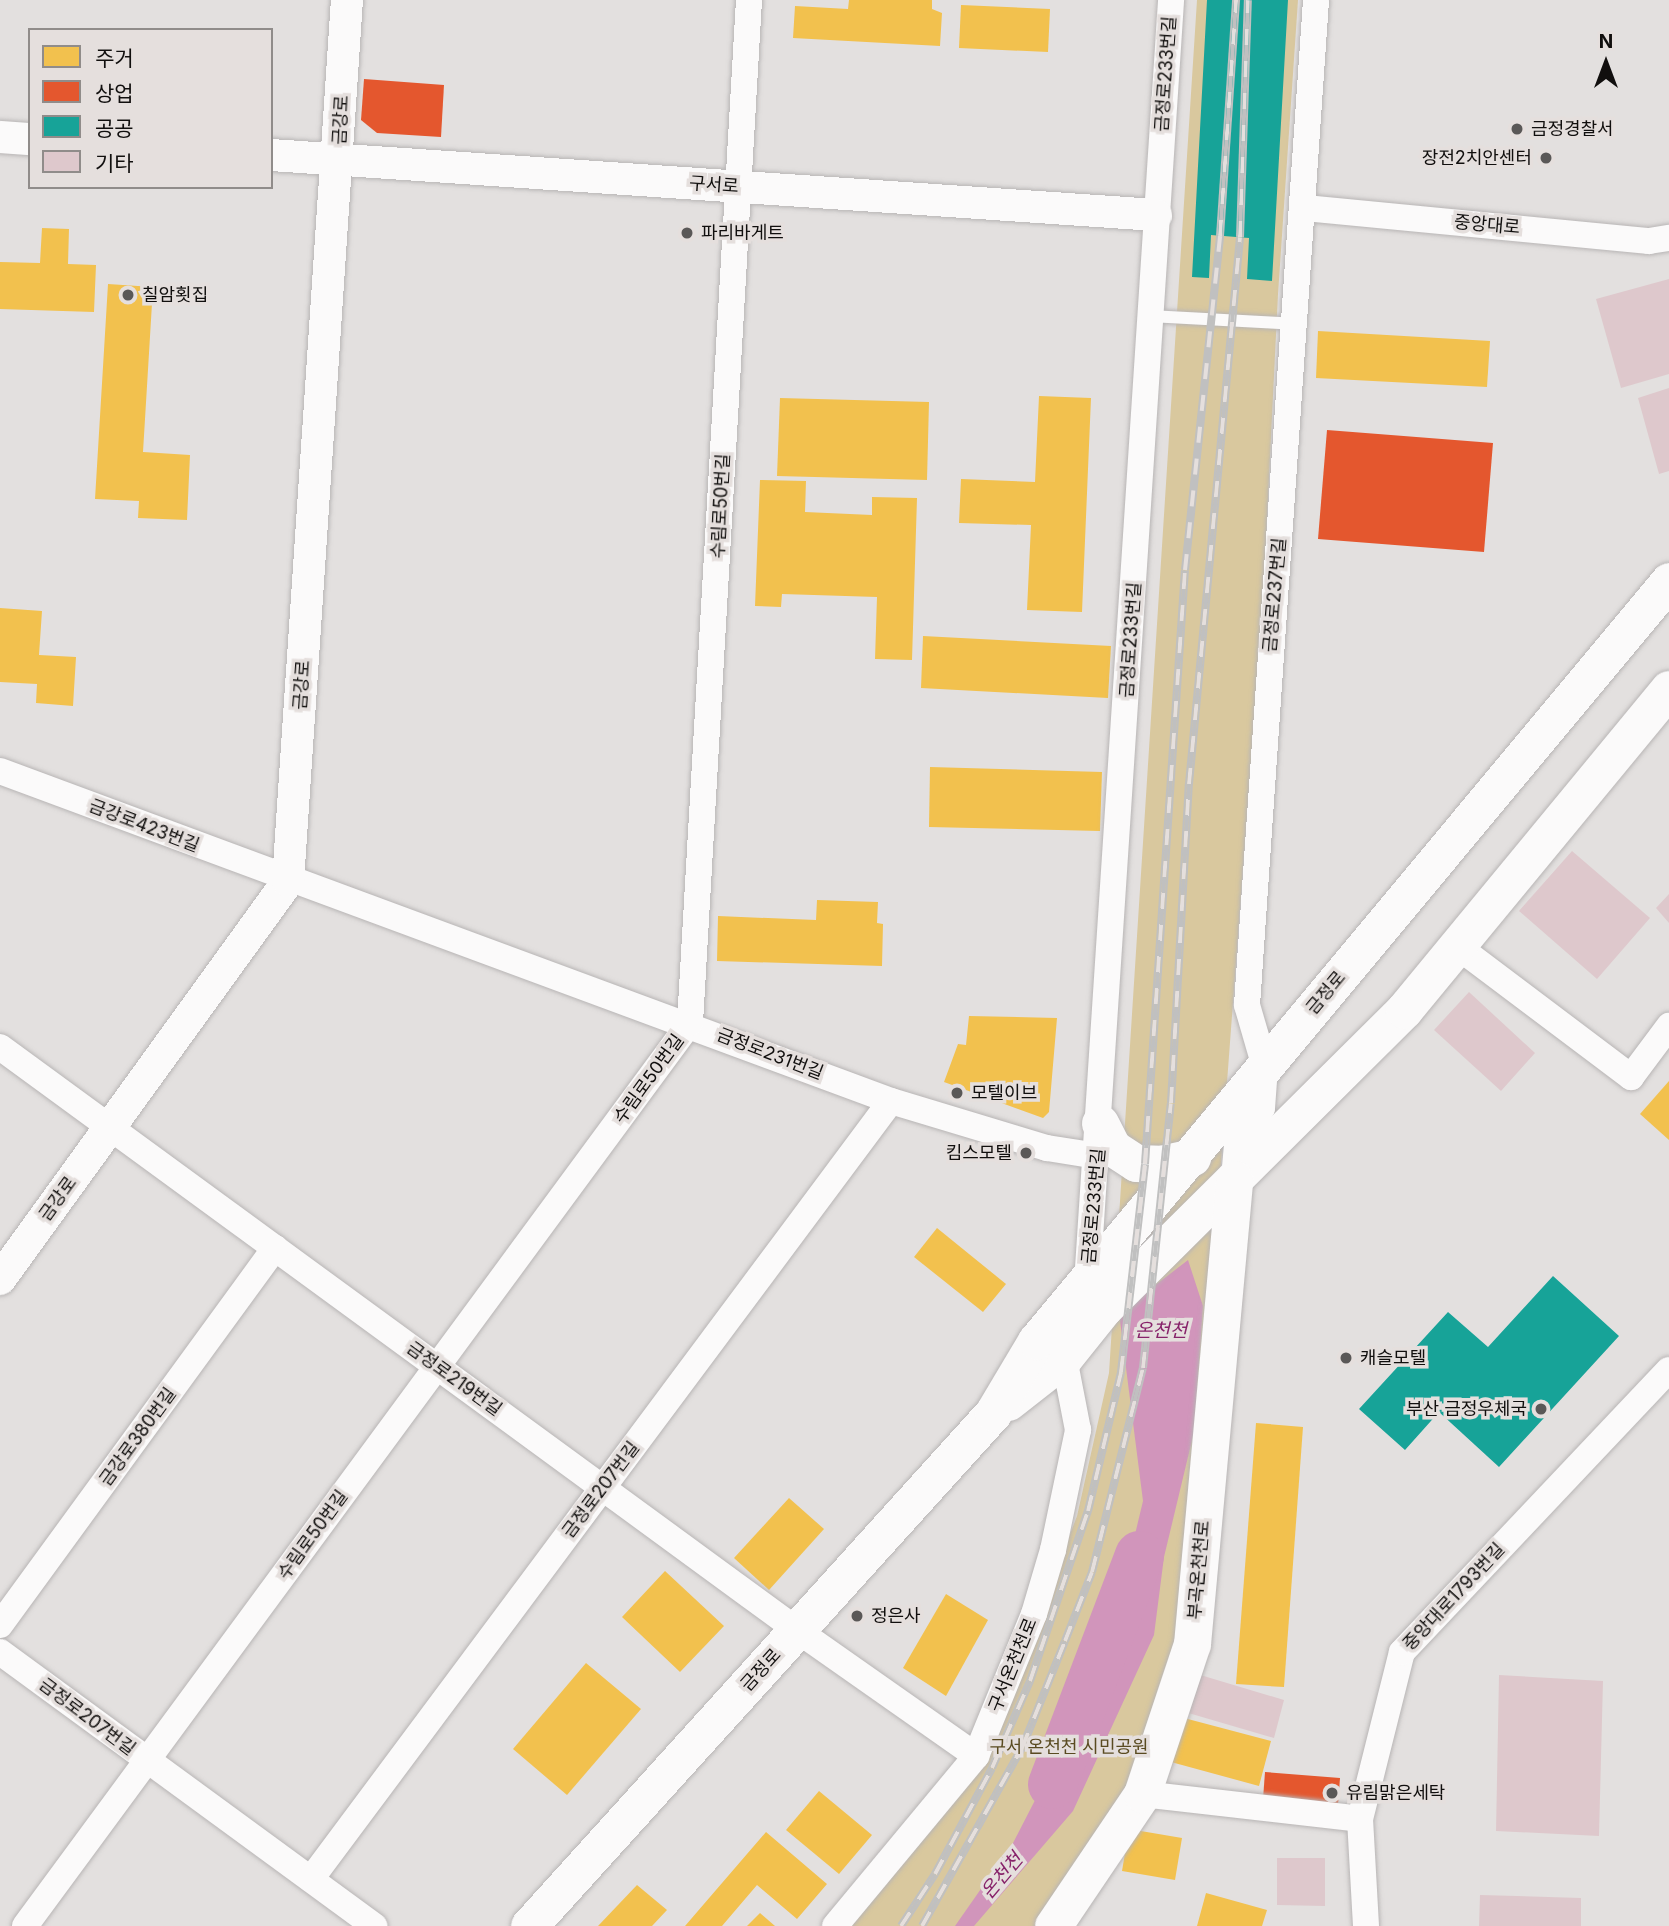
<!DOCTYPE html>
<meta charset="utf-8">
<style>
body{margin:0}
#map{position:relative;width:1669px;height:1926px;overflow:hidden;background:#e3e0df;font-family:Inter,"Noto Sans KR",sans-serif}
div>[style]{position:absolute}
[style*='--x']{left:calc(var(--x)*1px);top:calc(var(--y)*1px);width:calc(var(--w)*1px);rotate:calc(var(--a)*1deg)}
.green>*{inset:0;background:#d9c89e}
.water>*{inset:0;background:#d195bb}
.homes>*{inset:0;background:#f2c14e}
.shops>*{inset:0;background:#e4572e}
.public>*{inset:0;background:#17a398}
.river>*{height:49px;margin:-24.5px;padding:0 24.5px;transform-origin:24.5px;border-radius:24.5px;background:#d195bb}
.building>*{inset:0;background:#dec8cc}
.roads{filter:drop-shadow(0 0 2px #b8b5b5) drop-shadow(0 0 2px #b8b5b5)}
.service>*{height:12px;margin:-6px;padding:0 6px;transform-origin:6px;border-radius:6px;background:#fbfafa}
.minor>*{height:26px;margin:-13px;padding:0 13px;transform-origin:13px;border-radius:13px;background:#fbfafa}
.tertiary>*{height:32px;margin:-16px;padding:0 16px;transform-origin:16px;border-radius:16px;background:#fbfafa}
.secondary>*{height:37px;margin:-18.5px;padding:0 18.5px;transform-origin:18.5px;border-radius:18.5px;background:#fbfafa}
.rail>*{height:8px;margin-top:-4px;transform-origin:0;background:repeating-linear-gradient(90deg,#e5dfdd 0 16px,#c0c0c0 0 32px);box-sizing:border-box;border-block:2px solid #c0c0c0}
.dots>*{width:19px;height:19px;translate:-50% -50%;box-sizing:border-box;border:4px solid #e5dfdd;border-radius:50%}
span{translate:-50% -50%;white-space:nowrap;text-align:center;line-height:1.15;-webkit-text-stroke:7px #e5dfdd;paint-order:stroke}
.street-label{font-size:18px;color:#110f0e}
.poi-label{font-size:18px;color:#110f0e}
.left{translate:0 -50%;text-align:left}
.right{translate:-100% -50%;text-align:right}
.park-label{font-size:18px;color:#5a4b21}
.water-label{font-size:19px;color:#87236a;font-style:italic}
.legend{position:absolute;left:28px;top:28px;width:245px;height:161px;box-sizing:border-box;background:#e5dfdd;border:2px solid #908c8a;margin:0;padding:9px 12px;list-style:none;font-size:21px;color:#110f0e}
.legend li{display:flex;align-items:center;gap:14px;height:35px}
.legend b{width:35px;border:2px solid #908c8a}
.north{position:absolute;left:1571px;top:28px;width:70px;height:70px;-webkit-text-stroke:5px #e5dfdd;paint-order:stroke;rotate:0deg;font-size:19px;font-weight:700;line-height:28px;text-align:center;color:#110f0e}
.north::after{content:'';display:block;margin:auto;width:24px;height:32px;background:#110f0e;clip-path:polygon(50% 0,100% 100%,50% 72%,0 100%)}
</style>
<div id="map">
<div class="green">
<i style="clip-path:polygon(1197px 0,1298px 0,1278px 294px,1263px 600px,1204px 1391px,1176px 1654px,1138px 1780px,1036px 1926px,850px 1926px,1002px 1713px,1077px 1516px,1109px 1373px)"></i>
</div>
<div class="water">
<i style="clip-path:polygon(1188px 1260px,1203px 1306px,1194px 1432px,1164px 1557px,1154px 1635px,1073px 1811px,974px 1926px,955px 1926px,1013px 1843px,1103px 1668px,1143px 1501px,1119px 1313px)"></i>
</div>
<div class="homes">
<i style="clip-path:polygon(849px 0,932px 0,932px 9px,942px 13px,940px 46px,793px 38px,795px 6px,848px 9px)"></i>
<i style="clip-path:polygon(961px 5px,1050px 9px,1048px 52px,959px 48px)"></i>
<i style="clip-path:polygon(42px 228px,69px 229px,68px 264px,96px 265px,94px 312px,0 309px,0 262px,40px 263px)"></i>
<i style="clip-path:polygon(108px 284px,153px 287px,143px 452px,190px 455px,187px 520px,138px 518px,139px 501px,95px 499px)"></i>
<i style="clip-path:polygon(1318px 331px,1490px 341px,1487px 387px,1316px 378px)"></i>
<i style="clip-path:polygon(1039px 396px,1091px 398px,1082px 612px,1027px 610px,1031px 525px,959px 523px,961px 479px,1035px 482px)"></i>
<i style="clip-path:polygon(780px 398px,929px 402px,927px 480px,777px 476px)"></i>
<i style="clip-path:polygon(760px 480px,806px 481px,805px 512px,872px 515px,872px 497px,917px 498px,912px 660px,875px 659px,877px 597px,782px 594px,781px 607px,755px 606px)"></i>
<i style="clip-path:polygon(0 608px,42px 611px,39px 655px,76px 657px,73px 706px,36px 703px,37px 684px,0 682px)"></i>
<i style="clip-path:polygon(923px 636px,1111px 646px,1108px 698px,921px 688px)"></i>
<i style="clip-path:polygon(930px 767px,1102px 772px,1100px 831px,929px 827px)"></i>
<i style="clip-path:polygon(817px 900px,878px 902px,877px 923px,883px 924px,882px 966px,717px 961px,718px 916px,816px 920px)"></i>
<i style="clip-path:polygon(969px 1016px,1057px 1018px,1049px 1112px,1043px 1118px,944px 1082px,958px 1044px,966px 1045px)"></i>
<i style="clip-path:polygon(1669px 1081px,1669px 1140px,1640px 1114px)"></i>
<i style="clip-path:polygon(937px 1228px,1006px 1284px,983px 1312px,914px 1257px)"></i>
<i style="clip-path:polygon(1256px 1423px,1303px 1427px,1284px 1687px,1236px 1684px)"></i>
<i style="clip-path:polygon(789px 1498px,824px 1529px,769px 1590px,734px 1558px)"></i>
<i style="clip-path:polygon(665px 1571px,724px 1626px,680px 1672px,622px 1617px)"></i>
<i style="clip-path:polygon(946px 1594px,988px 1620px,946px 1696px,903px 1668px)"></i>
<i style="clip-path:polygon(586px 1663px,641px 1709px,567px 1795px,513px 1749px)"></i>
<i style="clip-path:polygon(1184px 1718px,1271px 1741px,1259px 1786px,1171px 1762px)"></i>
<i style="clip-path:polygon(819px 1791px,872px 1835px,839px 1874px,786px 1830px)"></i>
<i style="clip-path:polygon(1129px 1829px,1182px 1838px,1175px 1880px,1122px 1871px)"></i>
<i style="clip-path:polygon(766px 1832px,827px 1884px,797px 1919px,757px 1885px,722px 1926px,685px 1926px)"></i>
<i style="clip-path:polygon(637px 1885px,667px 1910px,652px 1926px,598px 1926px)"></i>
<i style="clip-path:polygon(1206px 1893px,1267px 1910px,1262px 1926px,1197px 1926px)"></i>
<i style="clip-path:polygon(760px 1913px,775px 1926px,747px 1926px)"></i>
</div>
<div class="shops">
<i style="clip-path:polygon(364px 79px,444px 85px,441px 137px,377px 133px,361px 120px)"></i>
<i style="clip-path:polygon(1327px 430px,1493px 443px,1484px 552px,1318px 539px)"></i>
<i style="clip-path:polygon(1265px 1772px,1340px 1778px,1338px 1805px,1263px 1799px)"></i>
</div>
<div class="public">
<i style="clip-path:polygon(1207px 0,1288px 0,1272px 281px,1247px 279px,1249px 238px,1211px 235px,1209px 278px,1192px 277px)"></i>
<i style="clip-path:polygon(1553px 1276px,1619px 1336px,1499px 1467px,1439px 1412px,1405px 1450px,1359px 1409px,1448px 1312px,1488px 1347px)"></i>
</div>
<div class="river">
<i style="--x:1052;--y:1784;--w:245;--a:-69.2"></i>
</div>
<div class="building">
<i style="clip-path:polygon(1669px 279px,1669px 374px,1621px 388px,1596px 299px)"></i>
<i style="clip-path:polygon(1669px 388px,1669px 471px,1659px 474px,1638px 398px)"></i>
<i style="clip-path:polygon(1572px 851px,1650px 918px,1597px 979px,1519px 911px)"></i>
<i style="clip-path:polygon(1669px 894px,1669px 923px,1656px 908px)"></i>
<i style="clip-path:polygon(1469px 992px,1535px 1053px,1501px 1091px,1434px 1030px)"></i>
<i style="clip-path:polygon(1197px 1674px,1284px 1700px,1274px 1738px,1185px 1712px)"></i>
<i style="clip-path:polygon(1499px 1675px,1603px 1681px,1599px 1836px,1496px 1831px)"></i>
<i style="clip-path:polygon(1277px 1858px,1325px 1858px,1325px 1906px,1277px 1905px)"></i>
<i style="clip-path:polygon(1480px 1895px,1581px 1898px,1581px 1926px,1479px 1926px)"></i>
</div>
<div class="roads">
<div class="service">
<i style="--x:1151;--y:316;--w:146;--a:3.1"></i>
</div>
<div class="minor">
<i style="--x:1305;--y:208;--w:346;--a:5.5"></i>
<i style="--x:1649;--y:241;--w:20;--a:-9"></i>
<i style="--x:0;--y:771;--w:950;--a:20.32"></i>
<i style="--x:891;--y:1101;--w:163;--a:16.8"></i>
<i style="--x:1047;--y:1148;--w:52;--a:8.9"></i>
<i style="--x:1457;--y:946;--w:218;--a:37"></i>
<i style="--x:1631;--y:1077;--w:64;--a:-53.3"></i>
<i style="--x:0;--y:1047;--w:987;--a:36.19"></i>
<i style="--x:797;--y:1630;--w:219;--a:35.1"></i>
<i style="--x:1234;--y:1179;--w:37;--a:-85"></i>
<i style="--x:1237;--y:1142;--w:42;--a:-53.7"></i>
<i style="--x:1262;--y:1108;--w:41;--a:-85.8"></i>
<i style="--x:1265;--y:1067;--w:65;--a:-106.2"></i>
<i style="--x:1247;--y:1005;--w:1007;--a:-86.07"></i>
<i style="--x:1087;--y:1283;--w:1286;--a:-86.25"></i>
<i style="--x:0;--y:1625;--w:467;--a:-53.9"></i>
<i style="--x:0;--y:1652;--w:464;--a:36.2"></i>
<i style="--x:1142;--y:1794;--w:219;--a:6.5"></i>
<i style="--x:311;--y:1879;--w:970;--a:-53.3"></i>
<i style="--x:25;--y:1926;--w:1121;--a:-53.63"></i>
<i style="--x:690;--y:1023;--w:1025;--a:-86.7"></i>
<i style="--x:835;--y:1926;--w:221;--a:-50.3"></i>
<i style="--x:976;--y:1756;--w:153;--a:-67.8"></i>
<i style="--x:1034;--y:1614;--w:67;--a:-73.5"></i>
<i style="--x:1053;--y:1550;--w:123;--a:-78.2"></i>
<i style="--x:1078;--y:1430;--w:73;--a:-101"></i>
<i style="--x:1064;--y:1358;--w:16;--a:-72"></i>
<i style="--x:1366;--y:1926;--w:107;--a:-93.2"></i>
<i style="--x:1360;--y:1819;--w:172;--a:-75.9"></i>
<i style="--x:1402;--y:1652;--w:388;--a:-46.6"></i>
</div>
<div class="tertiary">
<i style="--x:0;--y:137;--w:30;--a:4"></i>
<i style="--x:271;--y:155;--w:887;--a:3.88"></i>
<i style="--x:0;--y:1279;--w:491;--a:-54.1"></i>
<i style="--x:288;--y:881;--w:883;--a:-86.17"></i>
</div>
<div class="secondary">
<i style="--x:1100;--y:1123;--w:28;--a:63"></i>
<i style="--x:1113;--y:1148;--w:27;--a:33"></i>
<i style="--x:1136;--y:1163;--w:24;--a:2"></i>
<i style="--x:1160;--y:1164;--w:33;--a:-12"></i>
<i style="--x:1008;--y:1402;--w:71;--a:-38.2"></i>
<i style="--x:1064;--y:1358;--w:64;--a:-51.3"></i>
<i style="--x:1104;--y:1308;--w:423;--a:-44.8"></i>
<i style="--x:1404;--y:1010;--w:416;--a:-50.5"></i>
<i style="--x:529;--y:1926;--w:692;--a:-47.87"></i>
<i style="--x:993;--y:1413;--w:84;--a:-59.2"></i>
<i style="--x:1036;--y:1341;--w:989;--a:-50.21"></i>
<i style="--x:1053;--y:1926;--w:159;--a:-56"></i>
<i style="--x:1142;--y:1794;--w:158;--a:-71.6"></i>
<i style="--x:1192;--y:1644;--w:467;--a:-84.8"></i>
</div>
</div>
<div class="rail">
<i style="--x:901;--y:1926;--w:62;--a:-56.8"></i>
<i style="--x:935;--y:1874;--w:120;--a:-61.7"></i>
<i style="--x:992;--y:1768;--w:95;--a:-66.4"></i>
<i style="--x:1030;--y:1681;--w:180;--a:-71.2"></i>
<i style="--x:1088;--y:1511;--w:143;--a:-76.6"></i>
<i style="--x:1121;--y:1372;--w:209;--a:-83.4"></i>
<i style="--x:1145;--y:1164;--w:595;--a:-86.15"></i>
<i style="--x:1185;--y:570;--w:336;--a:-84"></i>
<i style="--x:1220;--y:236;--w:237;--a:-86.1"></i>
<i style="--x:922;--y:1926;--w:204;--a:-60.7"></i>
<i style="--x:1022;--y:1748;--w:115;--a:-68.1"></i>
<i style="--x:1065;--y:1641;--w:74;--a:-68.6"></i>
<i style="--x:1092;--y:1572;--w:210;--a:-76"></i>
<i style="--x:1143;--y:1368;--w:266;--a:-84"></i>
<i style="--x:1171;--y:1103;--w:320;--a:-86.8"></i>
<i style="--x:1189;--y:784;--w:549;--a:-84.67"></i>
<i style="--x:1240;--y:237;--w:237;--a:-88.1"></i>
</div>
<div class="dots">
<i style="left:1517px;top:129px;background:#5a5857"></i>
<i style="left:1546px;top:158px;background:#5a5857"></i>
<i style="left:687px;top:233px;background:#5a5857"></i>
<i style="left:128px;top:295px;background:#5a5857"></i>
<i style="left:957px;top:1093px;background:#5a5857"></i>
<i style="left:1026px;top:1153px;background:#5a5857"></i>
<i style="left:1346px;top:1358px;background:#5a5857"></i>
<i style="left:1541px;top:1409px;background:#5a5857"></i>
<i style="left:857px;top:1616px;background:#5a5857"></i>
<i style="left:1332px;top:1793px;background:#5a5857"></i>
</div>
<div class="street-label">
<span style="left:1166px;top:74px;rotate:-86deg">금정로233번길</span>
<span style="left:341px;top:120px;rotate:-87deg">금강로</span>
<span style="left:714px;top:185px;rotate:4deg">구서로</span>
<span style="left:1487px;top:225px;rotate:5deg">중앙대로</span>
<span style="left:721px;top:506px;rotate:-87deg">수림로50번길</span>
<span style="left:1275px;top:595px;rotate:-85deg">금정로237번길</span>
<span style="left:1131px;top:640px;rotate:-86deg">금정로233번길</span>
<span style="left:302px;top:685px;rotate:-86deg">금강로</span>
<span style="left:144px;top:826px;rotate:21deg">금강로423번길</span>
<span style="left:1326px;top:993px;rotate:-50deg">금정로</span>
<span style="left:770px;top:1054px;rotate:21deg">금정로231번길</span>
<span style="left:649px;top:1079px;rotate:-54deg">수림로50번길</span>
<span style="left:58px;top:1199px;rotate:-54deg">금강로</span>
<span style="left:1094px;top:1206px;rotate:-85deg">금정로233번길</span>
<span style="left:454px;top:1379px;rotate:36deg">금정로219번길</span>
<span style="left:138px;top:1437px;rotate:-54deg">금강로380번길</span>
<span style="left:601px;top:1490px;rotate:-53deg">금정로207번길</span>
<span style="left:313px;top:1535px;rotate:-54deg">수림로50번길</span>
<span style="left:1199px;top:1570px;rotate:-85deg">부곡온천천로</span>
<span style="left:1454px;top:1597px;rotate:-47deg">중앙대로1793번길</span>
<span style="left:1013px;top:1665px;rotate:-68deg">구서온천천로</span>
<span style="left:761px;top:1670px;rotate:-48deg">금정로</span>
<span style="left:87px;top:1717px;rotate:37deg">금정로207번길</span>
</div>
<div class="poi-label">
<span class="left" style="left:1531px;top:129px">금정경찰서</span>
<span class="right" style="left:1532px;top:158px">장전2치안센터</span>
<span class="left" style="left:701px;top:233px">파리바게트</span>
<span class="left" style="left:142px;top:295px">칠암횟집</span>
<span class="left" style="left:971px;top:1093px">모텔이브</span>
<span class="right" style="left:1012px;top:1153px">킴스모텔</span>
<span class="left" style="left:1360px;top:1358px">캐슬모텔</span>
<span class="right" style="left:1527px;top:1409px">부산 금정우체국</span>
<span class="left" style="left:871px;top:1616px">정은사</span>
<span class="left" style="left:1346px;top:1793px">유림맑은세탁</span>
</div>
<div class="park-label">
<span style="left:1069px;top:1747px">구서 온천천 시민공원</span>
</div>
<div class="water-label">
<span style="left:1161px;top:1331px">온천천</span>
<span style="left:1002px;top:1876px;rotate:-50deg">온천천</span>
</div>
<ul class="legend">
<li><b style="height:19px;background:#f2c14e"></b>주거</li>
<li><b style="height:19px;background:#e4572e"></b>상업</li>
<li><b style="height:19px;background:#17a398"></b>공공</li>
<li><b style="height:19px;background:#dec8cc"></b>기타</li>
</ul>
<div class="north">N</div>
</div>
